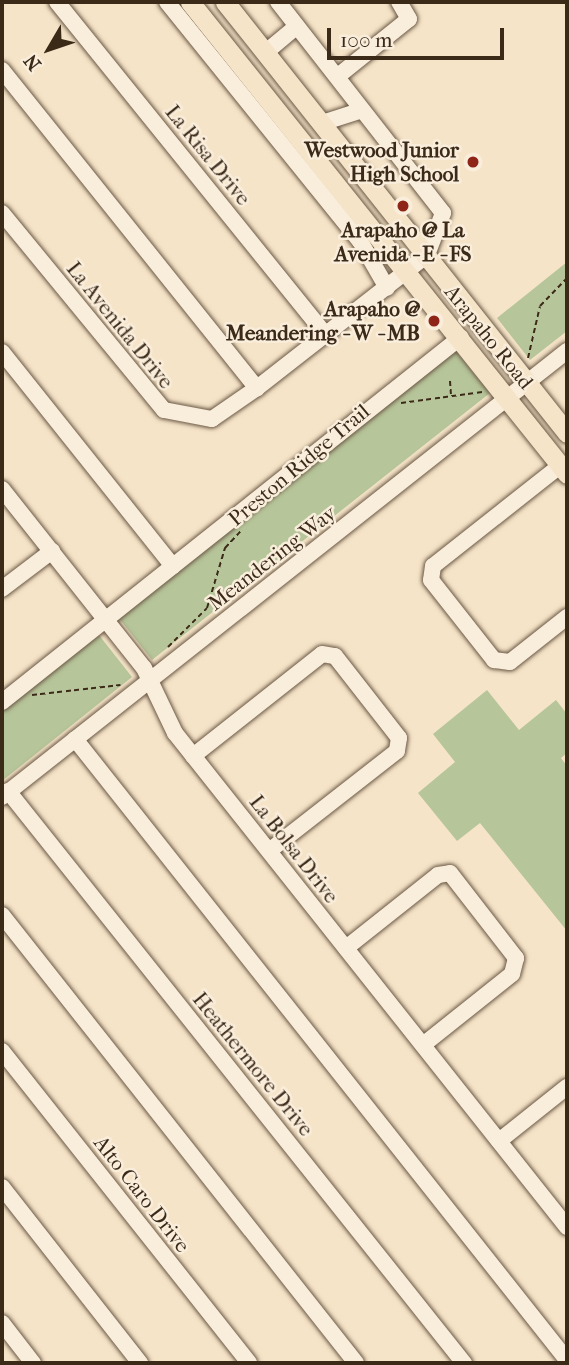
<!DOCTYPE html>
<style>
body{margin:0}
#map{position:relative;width:569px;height:1365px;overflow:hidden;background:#f6e4c8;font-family:"IM FELL French Canon",serif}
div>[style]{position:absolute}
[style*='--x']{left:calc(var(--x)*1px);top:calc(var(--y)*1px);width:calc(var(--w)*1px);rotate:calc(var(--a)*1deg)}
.green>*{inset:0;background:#b7c59a}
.path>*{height:2px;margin-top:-1px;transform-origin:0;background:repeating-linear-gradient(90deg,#3c2a19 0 5px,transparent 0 8.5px)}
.roads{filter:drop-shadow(0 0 2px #6a5845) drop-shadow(0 0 2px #6a5845)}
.minor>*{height:16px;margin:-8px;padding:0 8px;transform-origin:8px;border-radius:8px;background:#f9eddb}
.major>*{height:19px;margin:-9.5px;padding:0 9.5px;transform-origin:9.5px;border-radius:9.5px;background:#f6e4c8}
.dots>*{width:19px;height:19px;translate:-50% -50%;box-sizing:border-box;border:4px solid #f9eddb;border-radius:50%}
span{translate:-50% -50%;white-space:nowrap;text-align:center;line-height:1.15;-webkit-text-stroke:5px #f9eddb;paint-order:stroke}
.poi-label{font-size:21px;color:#3c2a19;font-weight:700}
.right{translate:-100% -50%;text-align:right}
.street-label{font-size:21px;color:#3c2a19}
.frame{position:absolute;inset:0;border:4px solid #3c2a19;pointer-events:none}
.north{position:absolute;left:14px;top:14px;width:70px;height:70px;-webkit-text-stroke:5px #f9eddb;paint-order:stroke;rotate:231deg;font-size:19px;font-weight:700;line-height:28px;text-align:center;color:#3c2a19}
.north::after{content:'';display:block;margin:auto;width:24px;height:32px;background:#3c2a19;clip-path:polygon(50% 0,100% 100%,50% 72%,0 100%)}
.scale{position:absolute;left:327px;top:28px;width:177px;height:32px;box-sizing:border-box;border:4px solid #3c2a19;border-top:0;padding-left:9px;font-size:21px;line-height:24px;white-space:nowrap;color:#3c2a19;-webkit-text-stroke:5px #f9eddb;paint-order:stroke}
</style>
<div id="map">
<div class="green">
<i style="clip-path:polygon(567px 262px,567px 331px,530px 360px,497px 318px)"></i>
<i style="clip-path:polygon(455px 350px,490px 393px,152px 660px,118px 617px)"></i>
<i style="clip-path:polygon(99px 635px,132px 677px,2px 781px,2px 712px)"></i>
<i style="clip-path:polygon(487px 690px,519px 730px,556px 700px,567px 714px,567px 753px,561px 758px,567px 766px,567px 931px,480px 823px,457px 841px,418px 793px,455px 762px,433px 734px)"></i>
</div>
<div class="path">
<i style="--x:528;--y:358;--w:53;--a:-77"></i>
<i style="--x:540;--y:306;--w:39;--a:-46"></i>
<i style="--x:450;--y:381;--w:15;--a:86"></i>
<i style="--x:401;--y:403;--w:82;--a:-7.7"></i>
<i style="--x:168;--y:647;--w:55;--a:-45"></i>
<i style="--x:207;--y:608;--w:63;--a:-73.3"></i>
<i style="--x:225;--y:548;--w:23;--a:-47"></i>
<i style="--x:32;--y:695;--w:89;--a:-6.5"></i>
</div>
<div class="roads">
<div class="minor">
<i style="--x:57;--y:2;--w:428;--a:51.1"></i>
<i style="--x:167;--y:2;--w:307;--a:51.1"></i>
<i style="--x:360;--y:241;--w:54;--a:60.1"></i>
<i style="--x:266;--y:52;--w:40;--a:-40"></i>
<i style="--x:2;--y:70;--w:408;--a:51.3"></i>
<i style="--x:338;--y:76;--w:91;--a:-38.8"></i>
<i style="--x:409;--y:19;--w:20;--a:-120"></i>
<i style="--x:322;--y:123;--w:42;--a:-18"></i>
<i style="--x:2;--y:213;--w:255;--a:50.6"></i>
<i style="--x:164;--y:410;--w:49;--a:10.6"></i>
<i style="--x:212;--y:419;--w:55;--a:-34.6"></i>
<i style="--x:257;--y:388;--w:216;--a:-38"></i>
<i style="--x:427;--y:255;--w:45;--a:-69.1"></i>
<i style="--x:443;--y:213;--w:268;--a:-128"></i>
<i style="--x:2;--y:352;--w:274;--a:51.4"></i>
<i style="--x:561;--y:465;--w:163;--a:141.7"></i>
<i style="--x:433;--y:566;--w:14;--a:98"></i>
<i style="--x:431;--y:580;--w:102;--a:51.8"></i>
<i style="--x:494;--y:660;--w:16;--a:7"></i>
<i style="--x:510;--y:662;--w:73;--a:-38.3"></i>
<i style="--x:2;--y:489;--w:228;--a:51.6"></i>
<i style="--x:144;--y:668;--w:72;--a:64.5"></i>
<i style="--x:175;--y:733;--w:631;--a:51.57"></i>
<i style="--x:2;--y:589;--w:63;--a:-37.2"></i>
<i style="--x:2;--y:702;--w:586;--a:-38.49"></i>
<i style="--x:75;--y:739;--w:792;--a:51.61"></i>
<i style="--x:193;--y:756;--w:164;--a:-38.3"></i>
<i style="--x:322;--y:654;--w:13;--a:9"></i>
<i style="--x:335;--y:656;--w:104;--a:52"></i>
<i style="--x:399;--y:738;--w:13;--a:99"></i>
<i style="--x:397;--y:751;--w:162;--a:142"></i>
<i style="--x:8;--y:791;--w:732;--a:51.44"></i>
<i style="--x:2;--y:797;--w:720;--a:-38.29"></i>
<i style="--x:2;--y:915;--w:571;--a:51.68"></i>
<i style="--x:346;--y:948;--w:117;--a:-38.4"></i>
<i style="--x:438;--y:875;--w:12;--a:-9"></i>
<i style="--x:450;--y:873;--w:108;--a:52.2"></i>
<i style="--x:516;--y:958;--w:16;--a:104"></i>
<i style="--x:512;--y:974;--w:114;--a:141.4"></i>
<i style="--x:2;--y:1051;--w:398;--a:51.6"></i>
<i style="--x:499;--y:1141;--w:87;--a:-38.5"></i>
<i style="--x:2;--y:1187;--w:224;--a:51.9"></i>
<i style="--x:2;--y:1323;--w:51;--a:52.2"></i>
</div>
<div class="major">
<i style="--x:190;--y:2;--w:604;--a:51.38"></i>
<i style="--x:225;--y:2;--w:550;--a:51.57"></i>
</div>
</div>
<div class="dots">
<i style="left:473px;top:162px;background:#8f2418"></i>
<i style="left:403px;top:206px;background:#8f2418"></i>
<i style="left:434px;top:321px;background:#8f2418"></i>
</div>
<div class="poi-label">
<span class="right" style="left:459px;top:162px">Westwood Junior<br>High School</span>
<span style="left:403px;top:242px">Arapaho @ La<br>Avenida - E - FS</span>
<span class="right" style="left:420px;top:321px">Arapaho @<br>Meandering - W - MB</span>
</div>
<div class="street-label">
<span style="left:208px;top:155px;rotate:51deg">La Risa Drive</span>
<span style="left:120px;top:325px;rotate:51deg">La Avenida Drive</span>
<span style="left:489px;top:337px;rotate:51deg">Arapaho Road</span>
<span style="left:299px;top:465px;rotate:-40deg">Preston Ridge Trail</span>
<span style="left:272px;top:558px;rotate:-38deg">Meandering Way</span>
<span style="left:294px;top:849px;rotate:52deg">La Bolsa Drive</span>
<span style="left:253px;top:1064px;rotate:51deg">Heathermore Drive</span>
<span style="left:142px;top:1194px;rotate:52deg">Alto Caro Drive</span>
</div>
<div class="frame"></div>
<div class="north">N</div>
<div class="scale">100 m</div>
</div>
